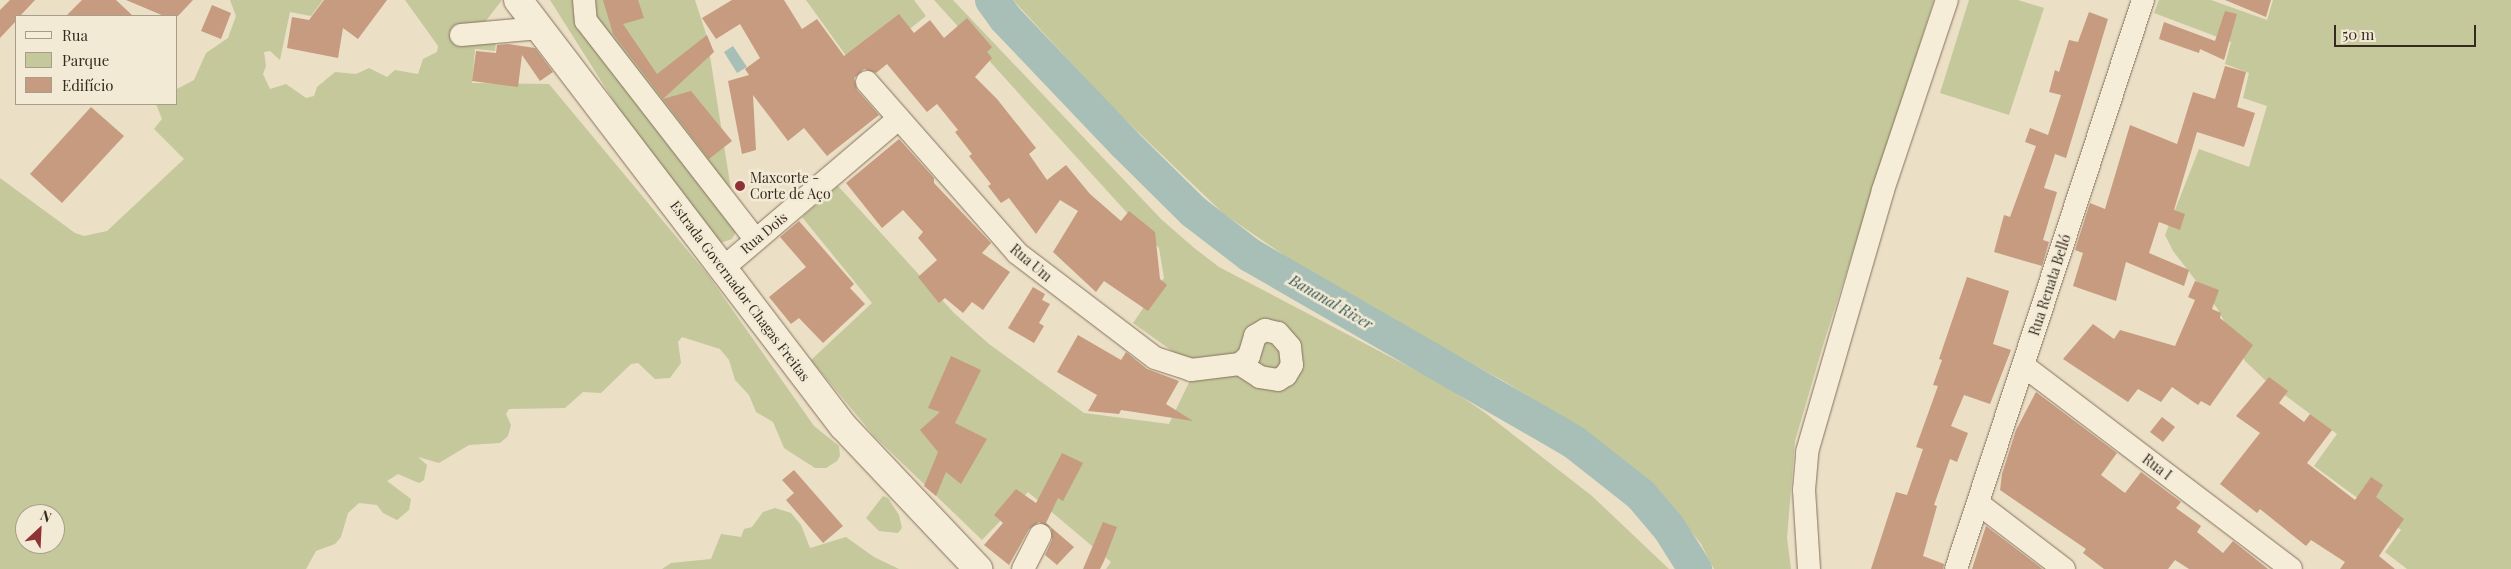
<!DOCTYPE html>
<meta charset="utf-8">
<style>
body{margin:0}
#map{position:relative;width:2511px;height:569px;overflow:hidden;background:#ebdfc6;font-family:"Playfair Display",serif}
div>[style]{position:absolute}
[style*='--x']{left:calc(var(--x)*1px);top:calc(var(--y)*1px);width:calc(var(--w)*1px);rotate:calc(var(--a)*1deg)}
.green>*{inset:0;background:#c4c89b}
.water>*{inset:0;background:#a7bfb7}
.river>*{height:34px;margin:-17px;padding:0 17px;transform-origin:17px;border-radius:17px;background:#a7bfb7}
.building>*{inset:0;background:#c69b7f}
.roads{filter:drop-shadow(0 0 1px #85715d) drop-shadow(0 0 1px #85715d)}
.street>*{height:22px;margin:-11px;padding:0 11px;transform-origin:11px;border-radius:11px;background:#f6edd9}
.secondary>*{height:28px;margin:-14px;padding:0 14px;transform-origin:14px;border-radius:14px;background:#f6edd9}
.dots>*{width:14px;height:14px;translate:-50% -50%;box-sizing:border-box;border:2px solid #f3ead5;border-radius:50%}
span{translate:-50% -50%;white-space:nowrap;text-align:center;line-height:1.15;-webkit-text-stroke:5px #f3ead5;paint-order:stroke}
.poi-label{font-size:14px;color:#362a20}
.left{translate:0 -50%;text-align:left}
.street-label{font-size:14px;color:#362a20}
.water-label{font-size:15px;color:#305552;font-style:italic}
.legend{position:absolute;left:15px;top:15px;width:162px;height:90px;box-sizing:border-box;background:#f3ead5;border:1px solid #a79d8d;margin:0;padding:6px 9px;list-style:none;font-size:15px;color:#362a20}
.legend li{display:flex;align-items:center;gap:10px;height:25px}
.legend b{width:25px;border:1px solid #a79d8d}
.north{position:absolute;left:15px;top:504px;width:50px;height:50px;box-sizing:border-box;background:#f3ead5;border:1px solid #a79d8d;border-radius:50%;rotate:25deg;font-size:14px;font-weight:700;line-height:20px;text-align:center;color:#362a20}
.north::after{content:'';display:block;margin:auto;width:18px;height:22px;background:#8f3235;clip-path:polygon(50% 0,100% 100%,50% 72%,0 100%)}
.scale{position:absolute;left:2334px;top:25px;width:142px;height:22px;box-sizing:border-box;border:2px solid #362a20;border-top:0;padding-left:6px;font-size:15px;line-height:18px;white-space:nowrap;color:#362a20;-webkit-text-stroke:4px #f3ead5;paint-order:stroke}
</style>
<div id="map">
<div class="green">
<i style="clip-path:polygon(evenodd,230px 0,323px 0,311px 16px,290px 12px,280px 60px,270px 51px,264px 52px,266px 66px,263px 74px,270px 89px,286px 84px,306px 98px,314px 96px,317px 87px,335px 72px,356px 74px,369px 68px,387px 77px,395px 70px,418px 74px,423px 59px,437px 52px,438px 46px,405px 0,502px 0,485px 22px,496px 41px,495px 51px,475px 49px,472px 83px,549px 84px,708px 275px,814px 426px,839px 446px,840px 456px,837px 461px,826px 468px,815px 468px,784px 448px,773px 422px,756px 412px,749px 395px,735px 380px,729px 360px,720px 349px,682px 337px,678px 342px,681px 363px,670px 378px,655px 379px,638px 363px,631px 364px,601px 393px,583px 392px,565px 408px,509px 409px,506px 414px,511px 425px,508px 436px,500px 443px,469px 445px,439px 463px,418px 457px,427px 465px,424px 480px,419px 483px,398px 474px,387px 481px,411px 499px,409px 510px,397px 520px,383px 513px,377px 505px,359px 503px,348px 513px,341px 537px,335px 544px,316px 551px,306px 569px,0 569px,0 178px,75px 233px,84px 236px,107px 231px,184px 159px,154px 129px,162px 119px,156px 104px,176px 104px,177px 89px,194px 80px,206px 53px,228px 38px,236px 16px,230px 0,25px 514px,55px 514px,55px 544px,25px 544px,25px 514px)"></i>
<i style="clip-path:polygon(550px 0,695px 0,707px 37px,736px 222px,736px 232px,732px 239px,720px 243px,634px 133px)"></i>
<i style="clip-path:polygon(806px 0,914px 0,926px 16px,857px 71px)"></i>
<i style="clip-path:polygon(934px 0,953px 0,1161px 219px,1193px 247px,1219px 267px,1444px 385px,1484px 412px,1592px 496px,1669px 569px,1106px 569px,1111px 562px,1028px 492px,982px 540px,874px 436px,811px 360px,872px 303px,802px 217px,838px 186px,954px 313px,989px 344px,1084px 413px,1169px 424px,1196px 368px,1133px 323px,1164px 278px,1159px 248px)"></i>
<i style="clip-path:polygon(1013px 0,1934px 0,1824px 342px,1795px 441px,1787px 538px,1791px 569px,1714px 569px,1701px 544px,1668px 502px,1642px 475px,1605px 447px,1556px 413px,1500px 379px,1329px 286px,1224px 214px,1116px 111px)"></i>
<i style="clip-path:polygon(1969px 0,2018px 0,2044px 8px,2009px 115px,1940px 93px)"></i>
<i style="clip-path:polygon(2159px 0,2211px 0,2267px 20px,2273px 0,2511px 0,2511px 569px,2407px 569px,2385px 552px,2401px 530px,2314px 466px,2337px 434px,2266px 381px,2245px 361px,2217px 308px,2173px 251px,2165px 235px,2199px 149px,2249px 167px,2267px 106px,2243px 98px,2249px 73px,2225px 64px,2231px 42px,2154px 13px)"></i>
<i style="clip-path:polygon(883px 496px,888px 498px,899px 515px,902px 528px,898px 533px,879px 531px,866px 518px)"></i>
<i style="clip-path:polygon(775px 508px,791px 513px,801px 525px,810px 548px,846px 537px,874px 557px,899px 569px,662px 569px,671px 563px,711px 559px,721px 534px,741px 537px,744px 529px,752px 527px,763px 512px)"></i>
</div>
<div class="water">
<i style="clip-path:polygon(733px 46px,747px 67px,737px 73px,724px 52px)"></i>
</div>
<div class="river">
<i style="--x:992;--y:0;--w:22;--a:54"></i>
<i style="--x:1005;--y:18;--w:173;--a:46.4"></i>
<i style="--x:1124;--y:143;--w:98;--a:44.6"></i>
<i style="--x:1194;--y:212;--w:71;--a:37.5"></i>
<i style="--x:1250;--y:255;--w:375;--a:30"></i>
<i style="--x:1575;--y:443;--w:84;--a:38.2"></i>
<i style="--x:1641;--y:495;--w:43;--a:49.7"></i>
<i style="--x:1669;--y:528;--w:49;--a:57.6"></i>
</div>
<div class="building">
<i style="clip-path:polygon(10px 0,35px 0,20px 16px,16px 16px,16px 21px,0 38px,0 10px)"></i>
<i style="clip-path:polygon(82px 0,116px 0,133px 16px,66px 16px)"></i>
<i style="clip-path:polygon(126px 0,193px 0,178px 16px,164px 16px)"></i>
<i style="clip-path:polygon(324px 0,387px 0,358px 39px,343px 28px,338px 58px,287px 48px,292px 17px,309px 20px)"></i>
<i style="clip-path:polygon(603px 0,638px 0,644px 18px,623px 24px,657px 74px,707px 35px,714px 52px,663px 99px,613px 34px)"></i>
<i style="clip-path:polygon(732px 0,784px 0,802px 29px,817px 19px,844px 56px,899px 14px,914px 33px,930px 20px,944px 38px,967px 18px,992px 47px,987px 52px,992px 58px,975px 77px,997px 99px,1036px 148px,1029px 154px,1047px 180px,1066px 165px,1090px 194px,1121px 221px,1129px 211px,1155px 232px,1160px 279px,1167px 285px,1148px 311px,1104px 281px,1096px 292px,1053px 252px,1078px 211px,1060px 200px,1036px 234px,1009px 198px,1001px 203px,988px 186px,991px 184px,969px 156px,972px 154px,955px 132px,958px 130px,937px 104px,927px 112px,887px 64px,876px 73px,864px 69px,854px 78px,857px 90px,879px 115px,827px 156px,804px 128px,788px 141px,753px 95px,756px 150px,742px 154px,728px 81px,749px 75px,745px 69px,760px 58px,740px 24px,716px 39px,702px 18px)"></i>
<i style="clip-path:polygon(2225px 0,2271px 0,2266px 17px)"></i>
<i style="clip-path:polygon(212px 5px,231px 13px,221px 39px,201px 31px)"></i>
<i style="clip-path:polygon(2225px 11px,2237px 14px,2224px 60px,2200px 49px,2199px 53px,2159px 39px,2164px 22px,2215px 41px)"></i>
<i style="clip-path:polygon(2089px 12px,2108px 19px,2066px 158px,2055px 154px,2044px 188px,2057px 192px,2043px 240px,2049px 242px,2042px 266px,1994px 252px,2004px 215px,2010px 217px,2036px 146px,2025px 142px,2030px 128px,2048px 135px,2061px 95px,2049px 92px,2055px 70px,2059px 72px,2069px 40px,2078px 42px)"></i>
<i style="clip-path:polygon(508px 44px,535px 48px,553px 72px,540px 81px,522px 55px,518px 87px,472px 81px,476px 51px,496px 53px,497px 45px)"></i>
<i style="clip-path:polygon(2225px 66px,2246px 72px,2237px 107px,2255px 113px,2244px 147px,2197px 132px,2174px 210px,2185px 214px,2180px 230px,2159px 222px,2149px 253px,2189px 270px,2184px 286px,2126px 262px,2116px 301px,2073px 286px,2083px 253px,2075px 250px,2090px 203px,2105px 209px,2130px 125px,2177px 144px,2193px 92px,2215px 99px)"></i>
<i style="clip-path:polygon(691px 91px,732px 141px,709px 159px,663px 99px)"></i>
<i style="clip-path:polygon(91px 107px,124px 136px,62px 203px,30px 174px)"></i>
<i style="clip-path:polygon(899px 139px,934px 178px,934px 183px,991px 243px,982px 253px,1010px 272px,983px 310px,972px 302px,963px 313px,945px 298px,939px 303px,918px 277px,937px 260px,918px 238px,923px 232px,903px 210px,882px 228px,846px 183px)"></i>
<i style="clip-path:polygon(799px 221px,854px 284px,850px 288px,865px 304px,823px 343px,799px 318px,791px 324px,769px 297px,806px 267px,780px 237px)"></i>
<i style="clip-path:polygon(1967px 277px,2009px 291px,1993px 344px,2011px 350px,1990px 404px,1964px 395px,1951px 426px,1968px 433px,1957px 462px,1950px 459px,1934px 505px,1937px 506px,1923px 556px,1944px 564px,1943px 569px,1871px 569px,1896px 492px,1907px 495px,1923px 449px,1916px 447px,1938px 386px,1933px 385px,1942px 360px,1939px 359px)"></i>
<i style="clip-path:polygon(2195px 281px,2219px 290px,2212px 309px,2221px 313px,2220px 318px,2253px 345px,2210px 406px,2201px 401px,2198px 405px,2172px 387px,2161px 402px,2138px 389px,2128px 402px,2063px 359px,2093px 324px,2114px 339px,2120px 330px,2175px 346px,2195px 300px,2188px 297px)"></i>
<i style="clip-path:polygon(1033px 287px,1045px 294px,1042px 300px,1050px 304px,1039px 323px,1044px 326px,1034px 343px,1008px 328px)"></i>
<i style="clip-path:polygon(1078px 335px,1121px 360px,1126px 352px,1147px 369px,1179px 381px,1166px 404px,1193px 421px,1121px 410px,1119px 414px,1088px 411px,1097px 395px,1057px 372px)"></i>
<i style="clip-path:polygon(951px 356px,981px 370px,955px 423px,987px 439px,961px 484px,946px 472px,936px 496px,924px 486px,938px 452px,920px 430px,940px 412px,928px 408px)"></i>
<i style="clip-path:polygon(2269px 377px,2288px 391px,2279px 403px,2304px 422px,2310px 414px,2332px 430px,2307px 463px,2355px 500px,2371px 477px,2383px 485px,2376px 497px,2404px 519px,2379px 556px,2395px 569px,2340px 569px,2345px 562px,2311px 540px,2306px 546px,2260px 509px,2257px 513px,2220px 484px,2260px 433px,2236px 416px)"></i>
<i style="clip-path:polygon(2036px 392px,2117px 453px,2101px 475px,2125px 493px,2141px 472px,2181px 502px,2176px 508px,2201px 526px,2197px 532px,2223px 553px,2233px 541px,2268px 569px,2189px 569px,2175px 560px,2168px 569px,2104px 569px,2083px 553px,2086px 549px,2000px 490px,2002px 474px,2016px 430px)"></i>
<i style="clip-path:polygon(2162px 417px,2175px 427px,2163px 442px,2150px 432px)"></i>
<i style="clip-path:polygon(1062px 453px,1083px 463px,1063px 501px,1058px 498px,1046px 523px,1074px 547px,1057px 565px,1045px 555px,1052px 540px,1051px 528px,1039px 522px,1029px 529px,1009px 565px,984px 545px,1003px 523px,994px 515px,1016px 489px,1036px 503px)"></i>
<i style="clip-path:polygon(794px 470px,843px 526px,823px 543px,786px 500px,794px 493px,782px 480px)"></i>
<i style="clip-path:polygon(1103px 522px,1117px 527px,1104px 561px,1100px 569px,1083px 569px)"></i>
<i style="clip-path:polygon(1986px 526px,2040px 567px,2042px 569px,1972px 569px)"></i>
</div>
<div class="roads">
<div class="street">
<i style="--x:584;--y:0;--w:21;--a:85"></i>
<i style="--x:586;--y:21;--w:277;--a:52.2"></i>
<i style="--x:461;--y:35;--w:79;--a:-5.1"></i>
<i style="--x:867;--y:82;--w:227;--a:48.7"></i>
<i style="--x:1017;--y:253;--w:173;--a:37.3"></i>
<i style="--x:1155;--y:358;--w:38;--a:18"></i>
<i style="--x:1191;--y:370;--w:49;--a:-7"></i>
<i style="--x:1240;--y:364;--w:12;--a:-42"></i>
<i style="--x:1249;--y:356;--w:21;--a:-73"></i>
<i style="--x:1255;--y:336;--w:12;--a:-31"></i>
<i style="--x:1265;--y:330;--w:13;--a:13"></i>
<i style="--x:1278;--y:333;--w:18;--a:49"></i>
<i style="--x:1290;--y:347;--w:18;--a:84"></i>
<i style="--x:1292;--y:365;--w:12;--a:121"></i>
<i style="--x:1286;--y:375;--w:9;--a:148"></i>
<i style="--x:1278;--y:380;--w:18;--a:-171"></i>
<i style="--x:1260;--y:377;--w:24;--a:-147"></i>
<i style="--x:722;--y:269;--w:230;--a:-40.4"></i>
<i style="--x:2024;--y:366;--w:335;--a:37.2"></i>
<i style="--x:1979;--y:504;--w:107;--a:37.4"></i>
<i style="--x:1023;--y:569;--w:38;--a:-63"></i>
<i style="--x:1809;--y:569;--w:79;--a:-93.6"></i>
<i style="--x:1804;--y:490;--w:38;--a:-85"></i>
<i style="--x:1807;--y:452;--w:273;--a:-73.8"></i>
<i style="--x:1883;--y:190;--w:200;--a:-71.4"></i>
<i style="--x:1956;--y:569;--w:599;--a:-71.81"></i>
</div>
<div class="secondary">
<i style="--x:518;--y:0;--w:536;--a:52.66"></i>
<i style="--x:843;--y:426;--w:197;--a:46.6"></i>
</div>
</div>
<div class="dots">
<i style="left:740px;top:186px;background:#8f3235"></i>
</div>
<div class="poi-label">
<span class="left" style="left:750px;top:186px">Maxcorte -<br>Corte de Aço</span>
</div>
<div class="street-label">
<span style="left:764px;top:233px;rotate:-40deg">Rua Dois</span>
<span style="left:1031px;top:263px;rotate:40deg">Rua Um</span>
<span style="left:2050px;top:285px;rotate:-72deg">Rua Renata Belló</span>
<span style="left:740px;top:291px;rotate:53deg">Estrada Governador Chagas Freitas</span>
<span style="left:2157px;top:467px;rotate:37deg">Rua I</span>
</div>
<div class="water-label">
<span style="left:1331px;top:302px;rotate:30deg">Bananal River</span>
</div>
<ul class="legend">
<li><b style="height:6px;background:#f6edd9"></b>Rua</li>
<li><b style="height:14px;background:#c4c89b"></b>Parque</li>
<li><b style="height:14px;background:#c69b7f"></b>Edifício</li>
</ul>
<div class="north">N</div>
<div class="scale">50 m</div>
</div>
